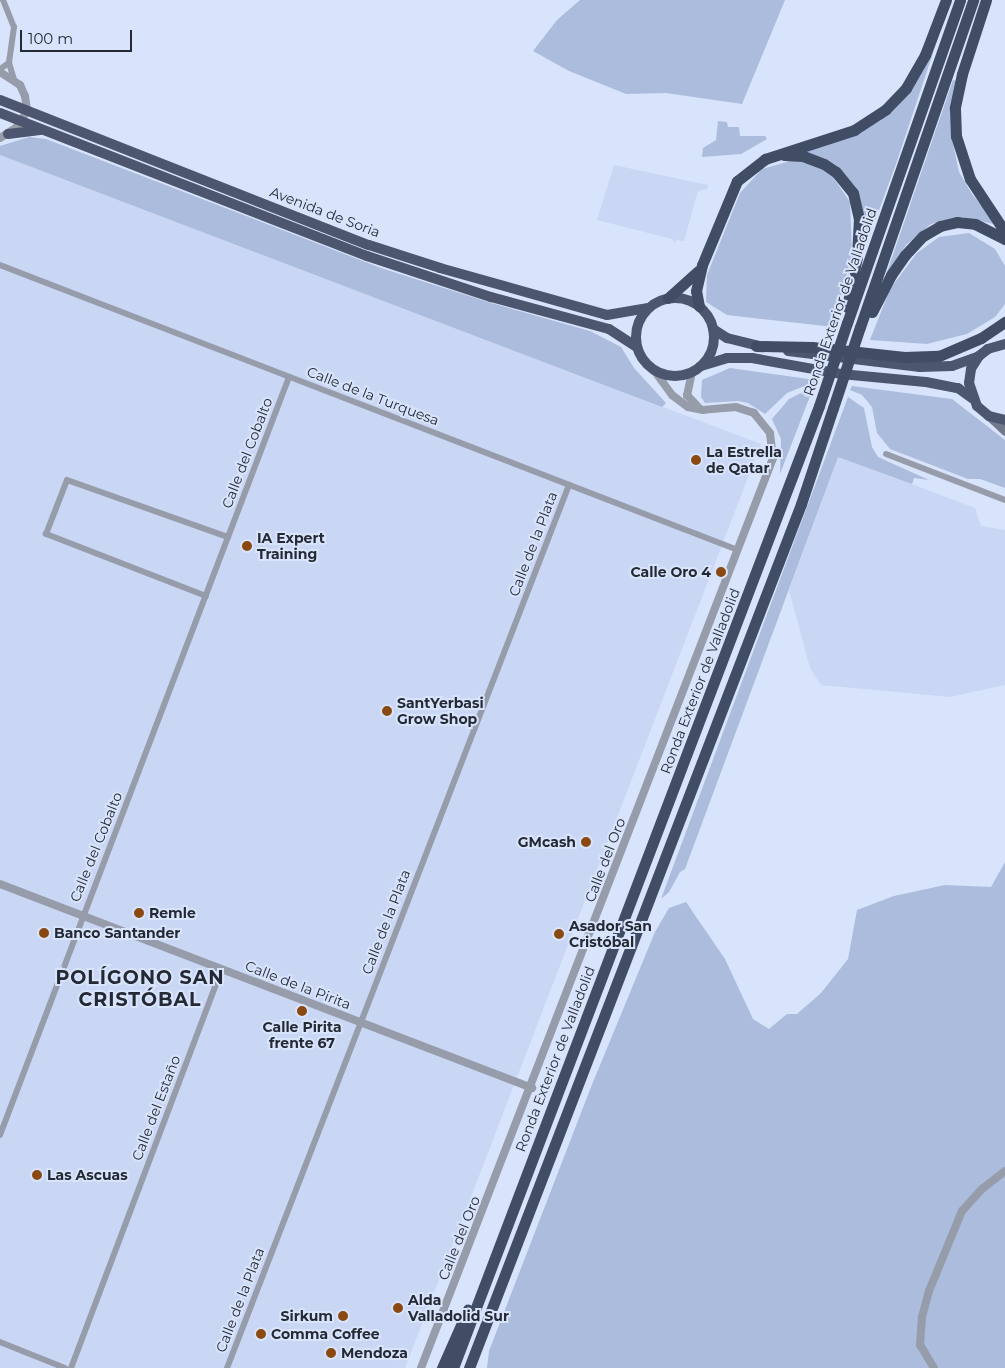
<!DOCTYPE html>
<meta charset="utf-8">
<style>
body{margin:0}
#map{position:relative;width:1005px;height:1368px;overflow:hidden;background:#d8e4fc;font-family:Montserrat,sans-serif}
div>[style]{position:absolute}
[style*='--x']{left:calc(var(--x)*1px);top:calc(var(--y)*1px);width:calc(var(--w)*1px);rotate:calc(var(--a)*1deg)}
.built>*{inset:0;background:#cad7f4}
.green>*{inset:0;background:#acbcdd}
.minor>*{height:6px;margin:-3px;padding:0 3px;transform-origin:3px;border-radius:3px;background:#969ca9}
.tertiary>*{height:8px;margin:-4px;padding:0 4px;transform-origin:4px;border-radius:4px;background:#969ca9}
.secondary>*{height:9px;margin:-4.5px;padding:0 4.5px;transform-origin:4.5px;border-radius:4.5px;background:#717a8c}
.trunk>*{height:10px;margin:-5px;padding:0 5px;transform-origin:5px;border-radius:5px;background:#4c566e}
.trunk>.ring{margin:-5px;padding:0;box-sizing:content-box;background:none;border:10px solid #4c566e;border-radius:50%}
.motorway>*{height:11px;margin:-5.5px;padding:0 5.5px;transform-origin:5.5px;border-radius:5.5px;background:#414c65}
.motorway-bridge>*{height:11px;margin:-5.5px;padding:0 5.5px;transform-origin:5.5px;border-radius:5.5px;background:#414c65}
.dots>*{width:14px;height:14px;translate:-50% -50%;box-sizing:border-box;border:2px solid #d8e4fc;border-radius:50%}
span{translate:-50% -50%;white-space:nowrap;text-align:center;line-height:1.15;-webkit-text-stroke:4px #d8e4fc;paint-order:stroke}
.street-label{font-size:14px;color:#242934}
.poi-label{font-size:14px;color:#242934;font-weight:700}
.left{translate:0 -50%;text-align:left}
.right{translate:-100% -50%;text-align:right}
.district-label{font-size:19px;color:#242934;font-weight:700;letter-spacing:1px}
.scale{position:absolute;left:20px;top:30px;width:112px;height:22px;box-sizing:border-box;border:2px solid #242934;border-top:0;padding-left:6px;font-size:15px;line-height:18px;white-space:nowrap;color:#242934;-webkit-text-stroke:4px #d8e4fc;paint-order:stroke}
</style>
<div id="map">
<div class="built">
<i style="clip-path:polygon(0 155px,761px 444px,405px 1368px,0 1368px)"></i>
<i style="clip-path:polygon(614px 165px,708px 185px,707px 189px,698px 191px,684px 241px,676px 240px,675px 243px,672px 239px,597px 220px)"></i>
<i style="clip-path:polygon(838px 456px,975px 508px,981px 526px,1005px 530px,1005px 685px,950px 697px,821px 685px,810px 668px,789px 590px)"></i>
</div>
<div class="green">
<i style="clip-path:polygon(580px 0,785px 0,742px 104px,666px 93px,626px 94px,569px 71px,533px 51px,557px 20px)"></i>
<i style="clip-path:polygon(939px 35px,896px 164px,858px 267px,852px 184px,799px 153px,846px 138px,880px 121px,923px 68px)"></i>
<i style="clip-path:polygon(953px 80px,957px 81px,952px 139px,959px 172px,972px 194px,998px 225px,962px 217px,931px 224px,906px 245px,885px 278px)"></i>
<i style="clip-path:polygon(718px 121px,727px 122px,728px 127px,739px 127px,740px 136px,765px 136px,767px 139px,741px 154px,702px 157px,703px 148px,716px 140px)"></i>
<i style="clip-path:polygon(29px 137px,46px 139px,381px 268px,491px 303px,590px 331px,621px 347px,634px 368px,666px 403px,662px 407px,0 155px,0 146px)"></i>
<i style="clip-path:polygon(790px 161px,805px 161px,831px 174px,850px 202px,852px 253px,834px 327px,727px 315px,706px 302px,707px 275px,740px 193px,762px 169px)"></i>
<i style="clip-path:polygon(969px 233px,995px 249px,1005px 266px,1005px 304px,995px 317px,967px 334px,927px 344px,870px 340px,890px 289px,917px 253px,939px 237px)"></i>
<i style="clip-path:polygon(730px 368px,816px 380px,814px 386px,802px 387px,787px 393px,765px 414px,748px 403px,738px 401px,705px 403px,701px 397px,702px 380px)"></i>
<i style="clip-path:polygon(852px 386px,952px 399px,1005px 440px,1005px 488px,980px 479px,968px 479px,890px 449px,877px 433px,872px 407px,862px 395px,850px 390px)"></i>
<i style="clip-path:polygon(805px 391px,812px 391px,780px 474px,781px 439px,772px 419px,789px 399px)"></i>
<i style="clip-path:polygon(848px 397px,864px 408px,872px 447px,878px 457px,929px 480px,914px 478px,912px 484px,838px 457px,685px 869px,680px 872px,669px 892px,661px 899px)"></i>
<i style="clip-path:polygon(1005px 862px,1005px 1368px,487px 1368px,489px 1351px,591px 1087px,655px 932px,669px 908px,686px 902px,725px 959px,753px 1019px,769px 1029px,787px 1014px,797px 1014px,821px 993px,848px 959px,857px 910px,894px 896px,945px 885px,991px 887px)"></i>
</div>
<div class="minor">
<i style="--x:3;--y:0;--w:29;--a:68"></i>
<i style="--x:14;--y:27;--w:36;--a:98"></i>
<i style="--x:9;--y:63;--w:17;--a:73"></i>
<i style="--x:0;--y:69;--w:11;--a:-34"></i>
<i style="--x:0;--y:265;--w:791;--a:21.12"></i>
<i style="--x:886;--y:454;--w:128;--a:21.1"></i>
<i style="--x:206;--y:596;--w:172;--a:-158.8"></i>
<i style="--x:46;--y:534;--w:58;--a:-68.7"></i>
<i style="--x:67;--y:480;--w:171;--a:19.5"></i>
<i style="--x:0;--y:1135;--w:811;--a:-69.13"></i>
<i style="--x:0;--y:1342;--w:70;--a:21.8"></i>
<i style="--x:71;--y:1368;--w:427;--a:-69.3"></i>
<i style="--x:227;--y:1368;--w:947;--a:-68.83"></i>
</div>
<div class="tertiary">
<i style="--x:0;--y:72;--w:24;--a:33"></i>
<i style="--x:20;--y:85;--w:12;--a:66"></i>
<i style="--x:25;--y:96;--w:15;--a:82"></i>
<i style="--x:27;--y:111;--w:19;--a:122"></i>
<i style="--x:17;--y:127;--w:20;--a:147"></i>
<i style="--x:692;--y:372;--w:24;--a:102"></i>
<i style="--x:687;--y:395;--w:18;--a:47"></i>
<i style="--x:0;--y:884;--w:570;--a:20.98"></i>
<i style="--x:421;--y:1368;--w:976;--a:-68.85"></i>
<i style="--x:773;--y:458;--w:25;--a:-97"></i>
<i style="--x:770;--y:433;--w:26;--a:-129"></i>
<i style="--x:754;--y:413;--w:19;--a:-162"></i>
<i style="--x:736;--y:407;--w:33;--a:175"></i>
<i style="--x:703;--y:410;--w:15;--a:-169"></i>
<i style="--x:688;--y:407;--w:20;--a:-143"></i>
<i style="--x:672;--y:395;--w:31;--a:-126"></i>
<i style="--x:934;--y:1368;--w:27;--a:-121"></i>
<i style="--x:920;--y:1345;--w:28;--a:-86"></i>
<i style="--x:922;--y:1317;--w:27;--a:-75"></i>
<i style="--x:929;--y:1291;--w:87;--a:-67.6"></i>
<i style="--x:962;--y:1211;--w:30;--a:-48"></i>
<i style="--x:982;--y:1189;--w:29;--a:-38"></i>
</div>
<div class="secondary">
<i style="--x:989;--y:416;--w:22;--a:43"></i>
</div>
<div class="trunk">
<i style="--x:0;--y:100;--w:396;--a:21.5"></i>
<i style="--x:369;--y:245;--w:75;--a:17.9"></i>
<i style="--x:440;--y:268;--w:173;--a:15.7"></i>
<i style="--x:607;--y:315;--w:42;--a:-9.7"></i>
<i style="--x:0;--y:113;--w:394;--a:21.3"></i>
<i style="--x:367;--y:256;--w:131;--a:18.3"></i>
<i style="--x:491;--y:297;--w:122;--a:15.2"></i>
<i style="--x:609;--y:329;--w:33;--a:33"></i>
<i style="--x:8;--y:134;--w:32;--a:-7"></i>
<i class="ring" style="left:636px;top:298px;width:68px;height:68px"></i>
<i style="--x:713;--y:329;--w:17;--a:33"></i>
<i style="--x:727;--y:338;--w:38;--a:14"></i>
<i style="--x:1005;--y:344;--w:18;--a:164"></i>
<i style="--x:988;--y:349;--w:11;--a:142"></i>
<i style="--x:979;--y:356;--w:15;--a:122"></i>
<i style="--x:971;--y:369;--w:14;--a:98"></i>
<i style="--x:969;--y:383;--w:24;--a:71"></i>
<i style="--x:977;--y:406;--w:16;--a:40"></i>
<i style="--x:989;--y:416;--w:16;--a:14"></i>
<i style="--x:788;--y:351;--w:133;--a:6.9"></i>
<i style="--x:920;--y:367;--w:32;--a:-2"></i>
<i style="--x:952;--y:366;--w:29;--a:-20"></i>
<i style="--x:701;--y:366;--w:27;--a:-17"></i>
<i style="--x:727;--y:358;--w:25;--a:0"></i>
<i style="--x:752;--y:358;--w:90;--a:10.2"></i>
<i style="--x:841;--y:374;--w:85;--a:5.4"></i>
<i style="--x:926;--y:382;--w:33;--a:11"></i>
<i style="--x:958;--y:388;--w:17;--a:36"></i>
</div>
<div class="motorway">
<i style="--x:986;--y:0;--w:78;--a:108"></i>
<i style="--x:962;--y:74;--w:35;--a:102"></i>
<i style="--x:955;--y:108;--w:28;--a:88"></i>
<i style="--x:956;--y:136;--w:45;--a:72"></i>
<i style="--x:970;--y:179;--w:64;--a:56.6"></i>
<i style="--x:784;--y:155;--w:19;--a:3"></i>
<i style="--x:803;--y:156;--w:22;--a:21"></i>
<i style="--x:824;--y:164;--w:14;--a:34"></i>
<i style="--x:836;--y:172;--w:27;--a:51"></i>
<i style="--x:853;--y:193;--w:26;--a:77"></i>
<i style="--x:859;--y:218;--w:39;--a:93"></i>
<i style="--x:857;--y:257;--w:51;--a:101.3"></i>
<i style="--x:668;--y:298;--w:40;--a:-42"></i>
<i style="--x:699;--y:306;--w:15;--a:-101"></i>
<i style="--x:696;--y:291;--w:27;--a:-77"></i>
<i style="--x:702;--y:265;--w:91;--a:-67.4"></i>
<i style="--x:737;--y:181;--w:36;--a:-38"></i>
<i style="--x:765;--y:159;--w:94;--a:-18"></i>
<i style="--x:854;--y:130;--w:38;--a:-33"></i>
<i style="--x:886;--y:109;--w:29;--a:-46"></i>
<i style="--x:906;--y:88;--w:38;--a:-60"></i>
<i style="--x:925;--y:55;--w:59;--a:-69.1"></i>
<i style="--x:872;--y:312;--w:42;--a:-62.8"></i>
<i style="--x:891;--y:275;--w:24;--a:-55"></i>
<i style="--x:905;--y:255;--w:26;--a:-47"></i>
<i style="--x:923;--y:236;--w:20;--a:-30"></i>
<i style="--x:940;--y:226;--w:17;--a:-13"></i>
<i style="--x:957;--y:222;--w:18;--a:6"></i>
<i style="--x:975;--y:224;--w:34;--a:27"></i>
<i style="--x:847;--y:323;--w:342;--a:-70.7"></i>
<i style="--x:860;--y:327;--w:346;--a:-70.9"></i>
<i style="--x:756;--y:346;--w:56;--a:1"></i>
<i style="--x:812;--y:347;--w:93;--a:6.2"></i>
<i style="--x:904;--y:357;--w:35;--a:-2"></i>
<i style="--x:939;--y:356;--w:46;--a:-23.2"></i>
<i style="--x:981;--y:338;--w:29;--a:-34"></i>
<i style="--x:442;--y:1368;--w:64;--a:-66.2"></i>
<i style="--x:453;--y:1368;--w:1029;--a:-69.17"></i>
<i style="--x:469;--y:1368;--w:926;--a:-68.98"></i>
<i style="--x:801;--y:504;--w:101;--a:-71.6"></i>
</div>
<div class="motorway-bridge">
<i style="--x:819;--y:406;--w:88;--a:-71.4"></i>
<i style="--x:833;--y:408;--w:85;--a:-71.6"></i>
</div>
<div class="dots">
<i style="left:696px;top:460px;background:#894911"></i>
<i style="left:247px;top:546px;background:#894911"></i>
<i style="left:721px;top:572px;background:#894911"></i>
<i style="left:387px;top:711px;background:#894911"></i>
<i style="left:586px;top:842px;background:#894911"></i>
<i style="left:139px;top:913px;background:#894911"></i>
<i style="left:44px;top:933px;background:#894911"></i>
<i style="left:559px;top:934px;background:#894911"></i>
<i style="left:302px;top:1011px;background:#894911"></i>
<i style="left:37px;top:1175px;background:#894911"></i>
<i style="left:398px;top:1308px;background:#894911"></i>
<i style="left:343px;top:1316px;background:#894911"></i>
<i style="left:261px;top:1334px;background:#894911"></i>
<i style="left:331px;top:1353px;background:#894911"></i>
</div>
<div class="street-label">
<span style="left:325px;top:212px;rotate:21deg">Avenida de Soria</span>
<span style="left:840px;top:302px;rotate:-71deg">Ronda Exterior de Valladolid</span>
<span style="left:373px;top:396px;rotate:21deg">Calle de la Turquesa</span>
<span style="left:247px;top:453px;rotate:-69deg">Calle del Cobalto</span>
<span style="left:533px;top:544px;rotate:-69deg">Calle de la Plata</span>
<span style="left:700px;top:681px;rotate:-69deg">Ronda Exterior de Valladolid</span>
<span style="left:96px;top:847px;rotate:-68deg">Calle del Cobalto</span>
<span style="left:605px;top:860px;rotate:-69deg">Calle del Oro</span>
<span style="left:386px;top:922px;rotate:-69deg">Calle de la Plata</span>
<span style="left:298px;top:985px;rotate:21deg">Calle de la Pirita</span>
<span style="left:555px;top:1059px;rotate:-69deg">Ronda Exterior de Valladolid</span>
<span style="left:156px;top:1108px;rotate:-69deg">Calle del Estaño</span>
<span style="left:459px;top:1238px;rotate:-68deg">Calle del Oro</span>
<span style="left:240px;top:1300px;rotate:-69deg">Calle de la Plata</span>
</div>
<div class="poi-label">
<span class="left" style="left:706px;top:460px">La Estrella<br>de Qatar</span>
<span class="left" style="left:257px;top:546px">IA Expert<br>Training</span>
<span class="right" style="left:711px;top:572px">Calle Oro 4</span>
<span class="left" style="left:397px;top:711px">SantYerbasi<br>Grow Shop</span>
<span class="right" style="left:576px;top:842px">GMcash</span>
<span class="left" style="left:149px;top:913px">Remle</span>
<span class="left" style="left:569px;top:934px">Asador San<br>Cristóbal</span>
<span class="left" style="left:54px;top:933px">Banco Santander</span>
<span style="left:302px;top:1035px">Calle Pirita<br>frente 67</span>
<span class="left" style="left:47px;top:1175px">Las Ascuas</span>
<span class="left" style="left:408px;top:1308px">Alda<br>Valladolid Sur</span>
<span class="right" style="left:333px;top:1316px">Sirkum</span>
<span class="left" style="left:271px;top:1334px">Comma Coffee</span>
<span class="left" style="left:341px;top:1353px">Mendoza</span>
</div>
<div class="district-label">
<span style="left:140px;top:989px">POLÍGONO SAN<br>CRISTÓBAL</span>
</div>
<div class="scale">100 m</div>
</div>
